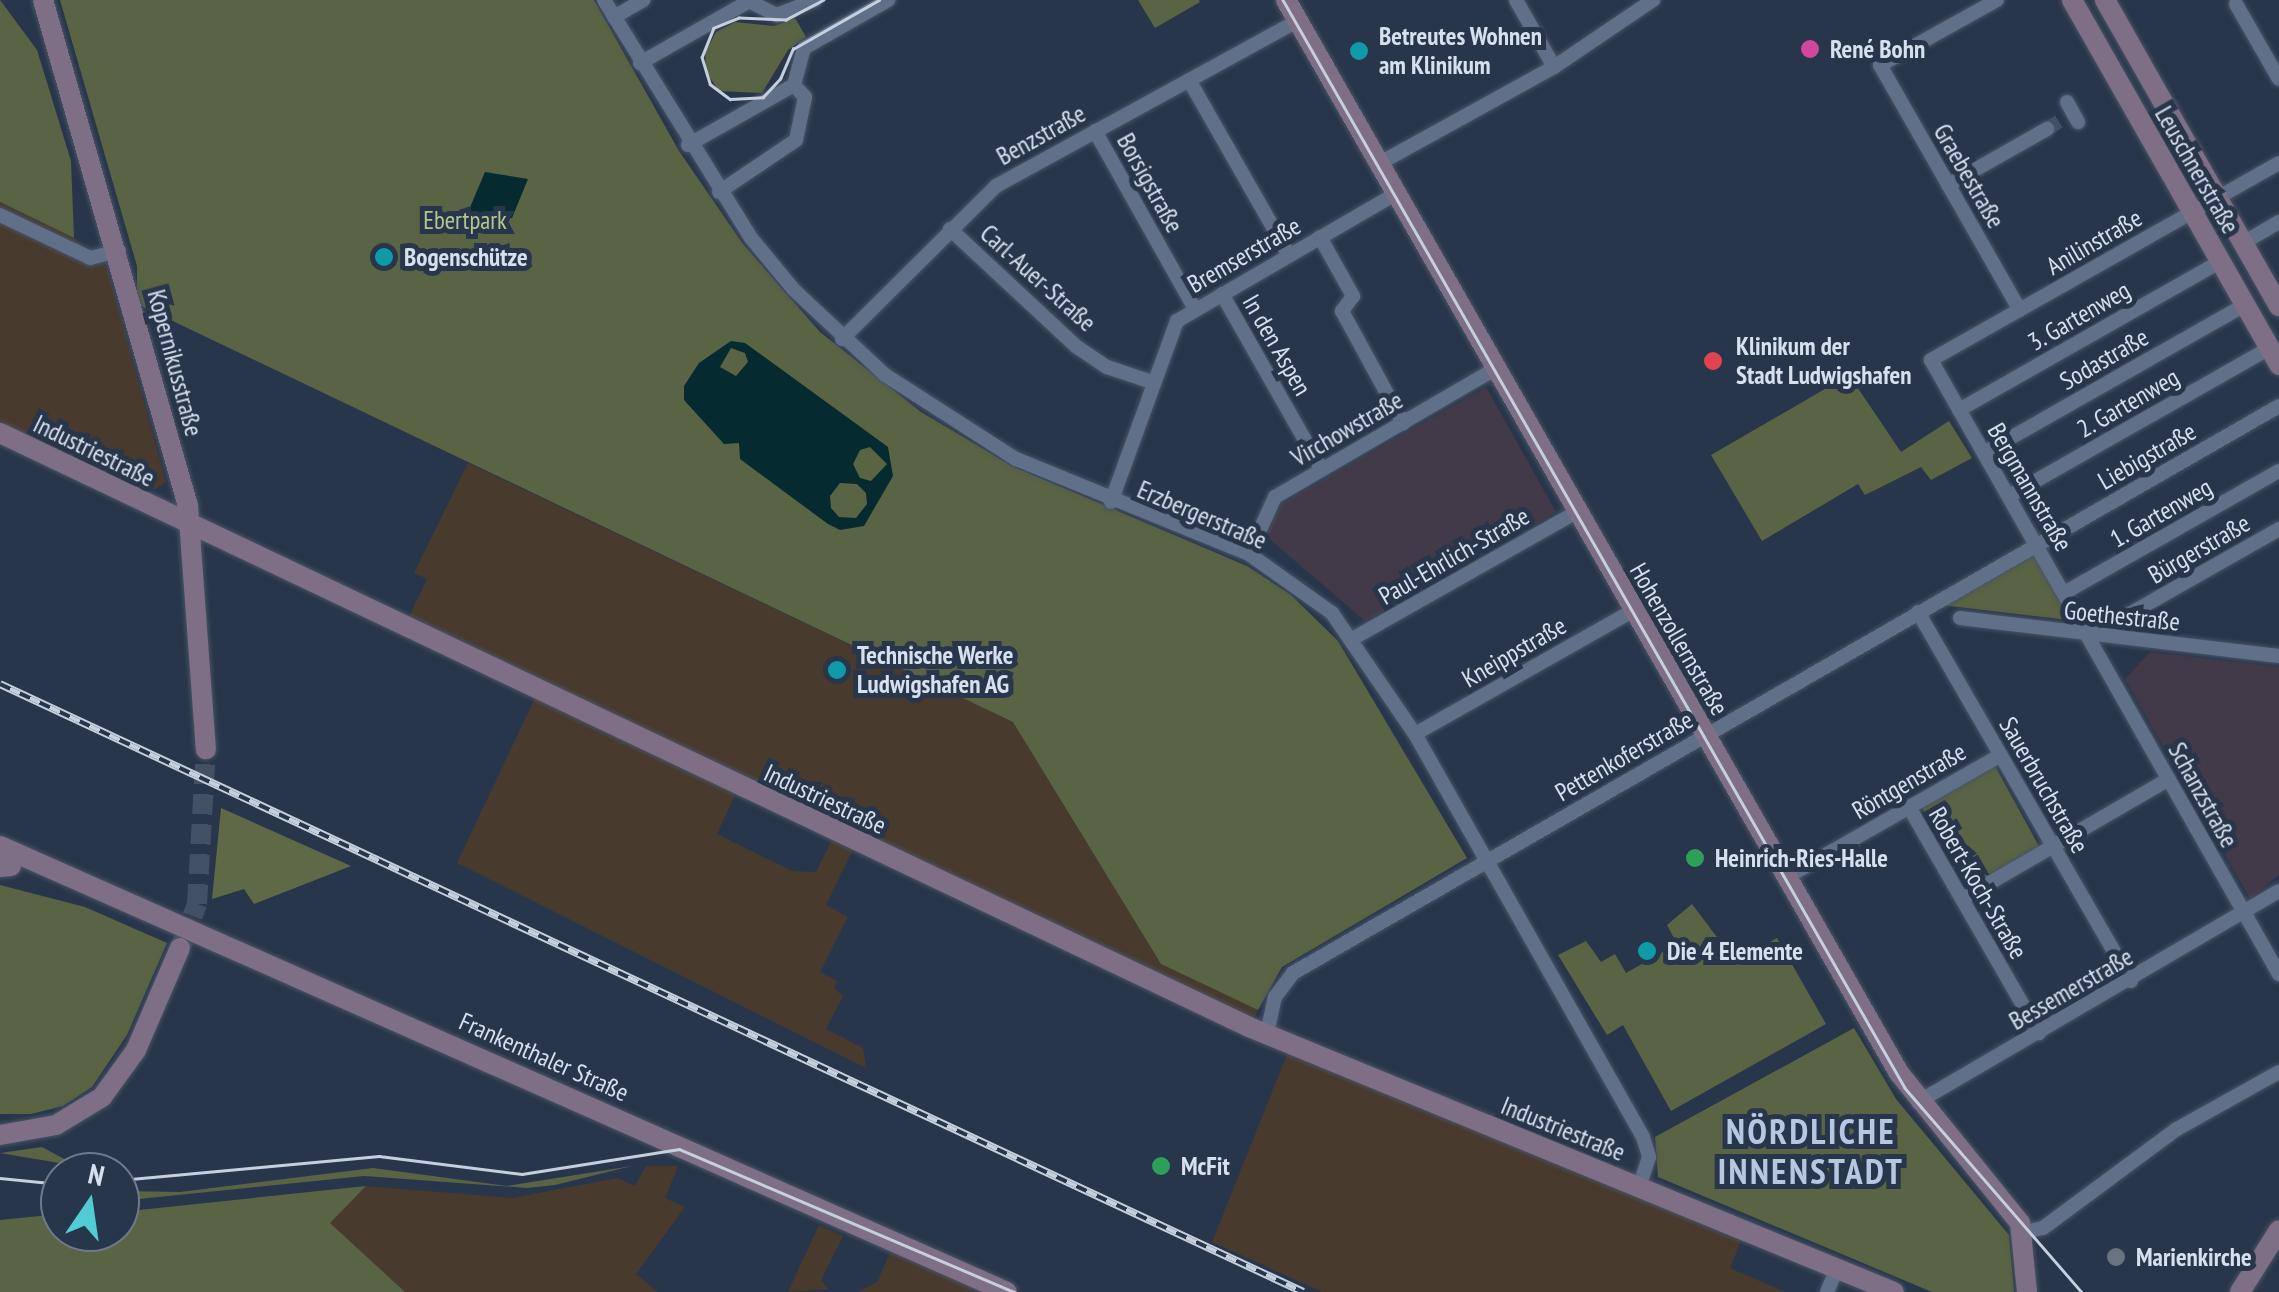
<!DOCTYPE html>
<meta charset="utf-8">
<style>
body{margin:0}
#map{position:relative;width:2279px;height:1292px;overflow:hidden;background:#28364b;font-family:"PT Sans Narrow",sans-serif}
div>[style]{position:absolute}
[style*='--x']{left:calc(var(--x)*1px);top:calc(var(--y)*1px);width:calc(var(--w)*1px);rotate:calc(var(--a)*1deg)}
.industrial>*{inset:0;background:#483a2d}
.education>*{inset:0;background:#423949}
.green>*{inset:0;background:#596444}
.forest>*{inset:0;background:#5e6948}
.water>*{inset:0;background:#052a2f}
.street-tunnel>*{height:14px;margin-top:-7px;transform-origin:0;background:repeating-linear-gradient(90deg,#425063 0 14px,transparent 0 21px)}
.secondary-tunnel>*{height:20px;margin-top:-10px;transform-origin:0;background:repeating-linear-gradient(90deg,#425063 0 20px,transparent 0 30px)}
.roads{filter:drop-shadow(0 0 2px #485465) drop-shadow(0 0 2px #485465)}
.street>*{height:14px;margin:-7px;padding:0 7px;transform-origin:7px;border-radius:7px;background:#607088}
.secondary>*{height:20px;margin:-10px;padding:0 10px;transform-origin:10px;border-radius:10px;background:#7f6f86}
.tram>*{height:2.5px;margin:-1.25px;padding:0 1.25px;transform-origin:1.25px;border-radius:1.25px;background:#c5cfdd}
.rail>*{height:8px;margin-top:-4px;transform-origin:0;background:repeating-linear-gradient(90deg,#28364b 0 11px,#c5cfdd 0 22px);box-sizing:border-box;border-block:2px solid #c5cfdd}
.dots>*{width:28px;height:28px;translate:-50% -50%;box-sizing:border-box;border:5px solid #28364b;border-radius:50%}
span{translate:-50% -50%;white-space:nowrap;text-align:center;line-height:1.15;-webkit-text-stroke:10px #28364b;paint-order:stroke}
.poi-label{font-size:25px;color:#d7e0ee;font-weight:700}
.left{translate:0 -50%;text-align:left}
.street-label{font-size:25px;color:#d7e0ee}
.park-label{font-size:25px;color:#b3c78d}
.district-label{font-size:35px;color:#b5c7e1;font-weight:700;letter-spacing:2.5px}
.north{position:absolute;left:40px;top:1152px;width:100px;height:100px;box-sizing:border-box;background:#28364b;border:2px solid #6e7a8c;border-radius:50%;rotate:13deg;font-size:28px;font-weight:700;line-height:40px;text-align:center;color:#d7e0ee}
.north::after{content:'';display:block;margin:auto;width:35px;height:45px;background:#51ccd4;clip-path:polygon(50% 0,100% 100%,50% 72%,0 100%)}
</style>
<div id="map">
<div class="industrial">
<i style="clip-path:polygon(0 202px,74px 238px,107px 267px,166px 482px,156px 489px,143px 491px,0 428px)"></i>
<i style="clip-path:polygon(evenodd,468px 463px,1013px 722px,1161px 964px,1258px 1010px,1247px 1034px,853px 849px,826px 905px,848px 917px,820px 972px,837px 981px,834px 988px,843px 996px,826px 1029px,863px 1048px,866px 1068px,457px 863px,535px 698px,401px 634px,427px 579px,414px 573px,468px 463px,736px 793px,832px 840px,816px 872px,792px 871px,717px 834px,736px 793px)"></i>
<i style="clip-path:polygon(1288px 1052px,1741px 1241px,1730px 1268px,1785px 1292px,1322px 1292px,1212px 1242px)"></i>
<i style="clip-path:polygon(646px 1166px,678px 1166px,665px 1198px,685px 1207px,636px 1274px,658px 1292px,405px 1292px,329px 1223px,366px 1186px,513px 1198px,617px 1178px,635px 1186px)"></i>
<i style="clip-path:polygon(819px 1225px,843px 1236px,821px 1280px,828px 1289px,788px 1292px)"></i>
<i style="clip-path:polygon(891px 1251px,981px 1292px,858px 1292px,877px 1282px)"></i>
</div>
<div class="education">
<i style="clip-path:polygon(1486px 387px,1556px 512px,1365px 621px,1266px 536px,1282px 504px)"></i>
<i style="clip-path:polygon(2150px 652px,2279px 667px,2279px 875px,2250px 899px,2125px 679px)"></i>
</div>
<div class="green">
<i style="clip-path:polygon(0 0,37px 50px,71px 161px,74px 238px,0 202px)"></i>
<i style="clip-path:polygon(60px 0,594px 0,679px 151px,743px 244px,820px 332px,921px 412px,1012px 466px,1247px 566px,1291px 595px,1338px 641px,1467px 858px,1282px 967px,1258px 1010px,1161px 964px,1013px 722px,137px 304px,137px 266px)"></i>
<i style="clip-path:polygon(1138px 0,1199px 0,1200px 2px,1155px 28px)"></i>
<i style="clip-path:polygon(795px 18px,806px 37px,788px 50px,762px 93px,719px 91px,706px 72px,705px 53px,716px 32px,735px 22px,774px 26px)"></i>
<i style="clip-path:polygon(1849px 375px,1901px 452px,1949px 421px,1972px 458px,1931px 480px,1921px 467px,1865px 495px,1858px 484px,1762px 541px,1711px 455px)"></i>
<i style="clip-path:polygon(2033px 552px,2069px 620px,1941px 605px)"></i>
<i style="clip-path:polygon(1994px 764px,2040px 848px,1966px 889px,1920px 804px)"></i>
<i style="clip-path:polygon(0 885px,85px 907px,167px 943px,127px 1035px,92px 1087px,63px 1106px,31px 1114px,0 1114px)"></i>
<i style="clip-path:polygon(1692px 904px,1735px 961px,1777px 938px,1826px 1024px,1671px 1111px,1623px 1025px,1607px 1035px,1558px 955px,1586px 941px,1601px 962px,1615px 954px,1626px 973px,1677px 944px,1667px 925px)"></i>
<i style="clip-path:polygon(1854px 1028px,1896px 1099px,2009px 1235px,2014px 1292px,1932px 1292px,1658px 1177px,1655px 1137px)"></i>
<i style="clip-path:polygon(42px 1147px,66px 1160px,65px 1172px,59px 1174px,59px 1163px,0 1153px)"></i>
<i style="clip-path:polygon(632px 1166px,555px 1185px,527px 1188px,364px 1176px,120px 1201px,120px 1191px,180px 1192px,373px 1168px,507px 1186px)"></i>
<i style="clip-path:polygon(366px 1186px,330px 1223px,405px 1292px,0 1292px,0 1220px,60px 1214px,60px 1232px,120px 1232px,120px 1212px)"></i>
</div>
<div class="forest">
<i style="clip-path:polygon(221px 808px,351px 866px,254px 904px,244px 889px,212px 899px)"></i>
</div>
<div class="water">
<i style="clip-path:polygon(485px 172px,528px 179px,512px 218px,468px 212px)"></i>
<i style="clip-path:polygon(evenodd,731px 341px,745px 343px,888px 447px,893px 476px,864px 526px,840px 530px,828px 524px,740px 459px,739px 443px,724px 444px,684px 400px,684px 386px,699px 363px,731px 341px,731px 348px,745px 353px,748px 362px,736px 376px,720px 367px,731px 348px,731px 341px,870px 447px,887px 464px,871px 481px,860px 478px,853px 464px,860px 450px,870px 447px,731px 341px,840px 483px,857px 484px,866px 493px,867px 504px,856px 518px,839px 517px,831px 508px,830px 496px,840px 483px)"></i>
</div>
<div class="street-tunnel">
<i style="--x:2047;--y:129;--w:19;--a:-32"></i>
</div>
<div class="secondary-tunnel">
<i style="--x:182;--y:944;--w:43;--a:-69.4"></i>
<i style="--x:197;--y:904;--w:155;--a:-86.7"></i>
</div>
<div class="roads">
<div class="street">
<i style="--x:604;--y:0;--w:280;--a:58.3"></i>
<i style="--x:751;--y:238;--w:67;--a:50.4"></i>
<i style="--x:794;--y:290;--w:125;--a:43"></i>
<i style="--x:885;--y:375;--w:156;--a:32.7"></i>
<i style="--x:1016;--y:459;--w:252;--a:22.2"></i>
<i style="--x:1249;--y:554;--w:102;--a:35.4"></i>
<i style="--x:1332;--y:613;--w:147;--a:55.6"></i>
<i style="--x:1415;--y:734;--w:463;--a:60.5"></i>
<i style="--x:1643;--y:1137;--w:21;--a:73"></i>
<i style="--x:1649;--y:1157;--w:32;--a:108"></i>
<i style="--x:747;--y:0;--w:34;--a:27"></i>
<i style="--x:777;--y:15;--w:41;--a:-21.5"></i>
<i style="--x:1516;--y:0;--w:77;--a:60.4"></i>
<i style="--x:1997;--y:0;--w:134;--a:150.9"></i>
<i style="--x:1880;--y:65;--w:282;--a:60.3"></i>
<i style="--x:2236;--y:4;--w:86;--a:60.2"></i>
<i style="--x:614;--y:17;--w:34;--a:-30"></i>
<i style="--x:640;--y:63;--w:122;--a:-29.5"></i>
<i style="--x:1189;--y:80;--w:202;--a:60.3"></i>
<i style="--x:2067;--y:102;--w:23;--a:61"></i>
<i style="--x:1095;--y:131;--w:204;--a:60.7"></i>
<i style="--x:688;--y:145;--w:122;--a:-29.5"></i>
<i style="--x:1380;--y:163;--w:199;--a:-28.9"></i>
<i style="--x:1554;--y:67;--w:120;--a:-34.1"></i>
<i style="--x:2279;--y:163;--w:400;--a:150.5"></i>
<i style="--x:1931;--y:360;--w:706;--a:60.46"></i>
<i style="--x:1948;--y:185;--w:114;--a:-29.5"></i>
<i style="--x:719;--y:192;--w:93;--a:-34"></i>
<i style="--x:796;--y:140;--w:44;--a:-78.2"></i>
<i style="--x:805;--y:97;--w:16;--a:-133"></i>
<i style="--x:794;--y:85;--w:38;--a:-75"></i>
<i style="--x:804;--y:48;--w:97;--a:-29.7"></i>
<i style="--x:0;--y:215;--w:100;--a:25.5"></i>
<i style="--x:90;--y:258;--w:30;--a:-14"></i>
<i style="--x:950;--y:229;--w:173;--a:42.9"></i>
<i style="--x:1077;--y:347;--w:36;--a:34"></i>
<i style="--x:1107;--y:367;--w:47;--a:18.4"></i>
<i style="--x:1320;--y:237;--w:68;--a:60.8"></i>
<i style="--x:1353;--y:296;--w:19;--a:126"></i>
<i style="--x:1342;--y:311;--w:128;--a:61.4"></i>
<i style="--x:2243;--y:243;--w:42;--a:-30.3"></i>
<i style="--x:1222;--y:294;--w:202;--a:60.4"></i>
<i style="--x:842;--y:339;--w:217;--a:-44.8"></i>
<i style="--x:996;--y:186;--w:344;--a:-28.7"></i>
<i style="--x:1959;--y:410;--w:300;--a:-29.6"></i>
<i style="--x:1984;--y:453;--w:300;--a:-29.6"></i>
<i style="--x:2009;--y:496;--w:300;--a:-29.6"></i>
<i style="--x:1111;--y:502;--w:193;--a:-70"></i>
<i style="--x:1177;--y:321;--w:255;--a:-30.2"></i>
<i style="--x:1249;--y:554;--w:63;--a:-65.5"></i>
<i style="--x:1275;--y:497;--w:257;--a:-30.2"></i>
<i style="--x:2064;--y:593;--w:247;--a:-29.6"></i>
<i style="--x:1918;--y:612;--w:426;--a:60"></i>
<i style="--x:1960;--y:618;--w:321;--a:6.8"></i>
<i style="--x:2089;--y:637;--w:219;--a:-29.6"></i>
<i style="--x:1352;--y:639;--w:260;--a:-29.5"></i>
<i style="--x:1415;--y:734;--w:252;--a:-29.5"></i>
<i style="--x:1909;--y:807;--w:261;--a:60.1"></i>
<i style="--x:1787;--y:877;--w:246;--a:-29.7"></i>
<i style="--x:1962;--y:899;--w:239;--a:-30.1"></i>
<i style="--x:1267;--y:1034;--w:38;--a:-78"></i>
<i style="--x:1275;--y:997;--w:30;--a:-53"></i>
<i style="--x:1293;--y:973;--w:1137;--a:-29.9"></i>
<i style="--x:1918;--y:1102;--w:418;--a:-30.3"></i>
<i style="--x:2025;--y:1232;--w:18;--a:-13"></i>
<i style="--x:2043;--y:1228;--w:167;--a:-36.5"></i>
<i style="--x:2177;--y:1129;--w:117;--a:-29.2"></i>
<i style="--x:1827;--y:1292;--w:26;--a:-67"></i>
</div>
<div class="secondary">
<i style="--x:43;--y:0;--w:526;--a:74.01"></i>
<i style="--x:188;--y:506;--w:244;--a:85.8"></i>
<i style="--x:1286;--y:0;--w:1236;--a:60.26"></i>
<i style="--x:1899;--y:1073;--w:193;--a:51.1"></i>
<i style="--x:2020;--y:1223;--w:69;--a:84.2"></i>
<i style="--x:2072;--y:0;--w:420;--a:60.4"></i>
<i style="--x:2105;--y:0;--w:352;--a:60.4"></i>
<i style="--x:0;--y:433;--w:1383;--a:25.43"></i>
<i style="--x:1249;--y:1027;--w:697;--a:22.34"></i>
<i style="--x:0;--y:846;--w:1101;--a:23.89"></i>
<i style="--x:0;--y:867;--w:11;--a:-5"></i>
<i style="--x:0;--y:1135;--w:57;--a:-10.1"></i>
<i style="--x:56;--y:1125;--w:54;--a:-31.3"></i>
<i style="--x:102;--y:1097;--w:58;--a:-54.1"></i>
<i style="--x:136;--y:1050;--w:111;--a:-66.7"></i>
<i style="--x:2240;--y:1292;--w:73;--a:-57.8"></i>
</div>
</div>
<div class="tram">
<i style="--x:824;--y:0;--w:43;--a:152.2"></i>
<i style="--x:786;--y:20;--w:47;--a:-177.6"></i>
<i style="--x:739;--y:18;--w:27;--a:158"></i>
<i style="--x:714;--y:28;--w:31;--a:112"></i>
<i style="--x:702;--y:57;--w:28;--a:73"></i>
<i style="--x:710;--y:84;--w:25;--a:37"></i>
<i style="--x:730;--y:99;--w:33;--a:-3"></i>
<i style="--x:763;--y:97;--w:25;--a:-47"></i>
<i style="--x:780;--y:79;--w:33;--a:-67"></i>
<i style="--x:793;--y:49;--w:99;--a:-29.7"></i>
<i style="--x:1283;--y:0;--w:1253;--a:60.24"></i>
<i style="--x:1905;--y:1088;--w:270;--a:49.1"></i>
<i style="--x:0;--y:1178;--w:60;--a:5.7"></i>
<i style="--x:120;--y:1180;--w:260;--a:-5.3"></i>
<i style="--x:379;--y:1156;--w:144;--a:7.2"></i>
<i style="--x:522;--y:1174;--w:159;--a:-9"></i>
<i style="--x:679;--y:1149;--w:365;--a:23.1"></i>
</div>
<div class="rail">
<i style="--x:0;--y:684;--w:1438;--a:25.01"></i>
</div>
<div class="dots">
<i style="left:1810px;top:49px;background:#d1479c"></i>
<i style="left:1359px;top:51px;background:#0f9aa8"></i>
<i style="left:384px;top:257px;background:#0f9aa8"></i>
<i style="left:1713px;top:361px;background:#e0444e"></i>
<i style="left:837px;top:670px;background:#0f9aa8"></i>
<i style="left:1695px;top:858px;background:#2e9e5b"></i>
<i style="left:1647px;top:951px;background:#0f9aa8"></i>
<i style="left:1161px;top:1166px;background:#2e9e5b"></i>
<i style="left:2116px;top:1257px;background:#6b7280"></i>
</div>
<div class="poi-label">
<span class="left" style="left:1379px;top:51px">Betreutes Wohnen<br>am Klinikum</span>
<span class="left" style="left:1830px;top:49px">René Bohn</span>
<span class="left" style="left:404px;top:257px">Bogenschütze</span>
<span class="left" style="left:1736px;top:361px">Klinikum der<br>Stadt Ludwigshafen</span>
<span class="left" style="left:857px;top:670px">Technische Werke<br>Ludwigshafen AG</span>
<span class="left" style="left:1715px;top:858px">Heinrich-Ries-Halle</span>
<span class="left" style="left:1667px;top:951px">Die 4 Elemente</span>
<span class="left" style="left:1181px;top:1166px">McFit</span>
<span class="left" style="left:2136px;top:1257px">Marienkirche</span>
</div>
<div class="street-label">
<span style="left:1041px;top:135px;rotate:-29deg">Benzstraße</span>
<span style="left:2197px;top:170px;rotate:60deg">Leuschnerstraße</span>
<span style="left:1969px;top:176px;rotate:60deg">Graebestraße</span>
<span style="left:1150px;top:183px;rotate:61deg">Borsigstraße</span>
<span style="left:2094px;top:242px;rotate:-30deg">Anilinstraße</span>
<span style="left:1244px;top:255px;rotate:-30deg">Bremserstraße</span>
<span style="left:1038px;top:278px;rotate:42deg">Carl-Auer-Straße</span>
<span style="left:2079px;top:316px;rotate:-30deg">3. Gartenweg</span>
<span style="left:1277px;top:345px;rotate:60deg">In den Aspen</span>
<span style="left:2104px;top:359px;rotate:-30deg">Sodastraße</span>
<span style="left:175px;top:363px;rotate:75deg">Kopernikusstraße</span>
<span style="left:2128px;top:403px;rotate:-30deg">2. Gartenweg</span>
<span style="left:1347px;top:429px;rotate:-30deg">Virchowstraße</span>
<span style="left:94px;top:451px;rotate:26deg">Industriestraße</span>
<span style="left:2147px;top:456px;rotate:-30deg">Liebigstraße</span>
<span style="left:2030px;top:487px;rotate:60deg">Bergmannstraße</span>
<span style="left:2161px;top:513px;rotate:-30deg">1. Gartenweg</span>
<span style="left:1202px;top:515px;rotate:23deg">Erzbergerstraße</span>
<span style="left:2199px;top:549px;rotate:-30deg">Bürgerstraße</span>
<span style="left:1454px;top:556px;rotate:-30deg">Paul-Ehrlich-Straße</span>
<span style="left:2122px;top:616px;rotate:6deg">Goethestraße</span>
<span style="left:1679px;top:639px;rotate:60deg">Hohenzollernstraße</span>
<span style="left:1514px;top:652px;rotate:-30deg">Kneippstraße</span>
<span style="left:1624px;top:756px;rotate:-30deg">Pettenkoferstraße</span>
<span style="left:1909px;top:781px;rotate:-30deg">Röntgenstraße</span>
<span style="left:2044px;top:785px;rotate:60deg">Sauerbruchstraße</span>
<span style="left:2203px;top:795px;rotate:61deg">Schanzstraße</span>
<span style="left:825px;top:799px;rotate:25deg">Industriestraße</span>
<span style="left:1978px;top:883px;rotate:60deg">Robert-Koch-Straße</span>
<span style="left:2071px;top:989px;rotate:-30deg">Bessemerstraße</span>
<span style="left:544px;top:1057px;rotate:24deg">Frankenthaler Straße</span>
<span style="left:1563px;top:1129px;rotate:22deg">Industriestraße</span>
</div>
<div class="park-label">
<span style="left:465px;top:220px">Ebertpark</span>
</div>
<div class="district-label">
<span style="left:1811px;top:1151px">NÖRDLICHE<br>INNENSTADT</span>
</div>
<div class="north">N</div>
</div>
